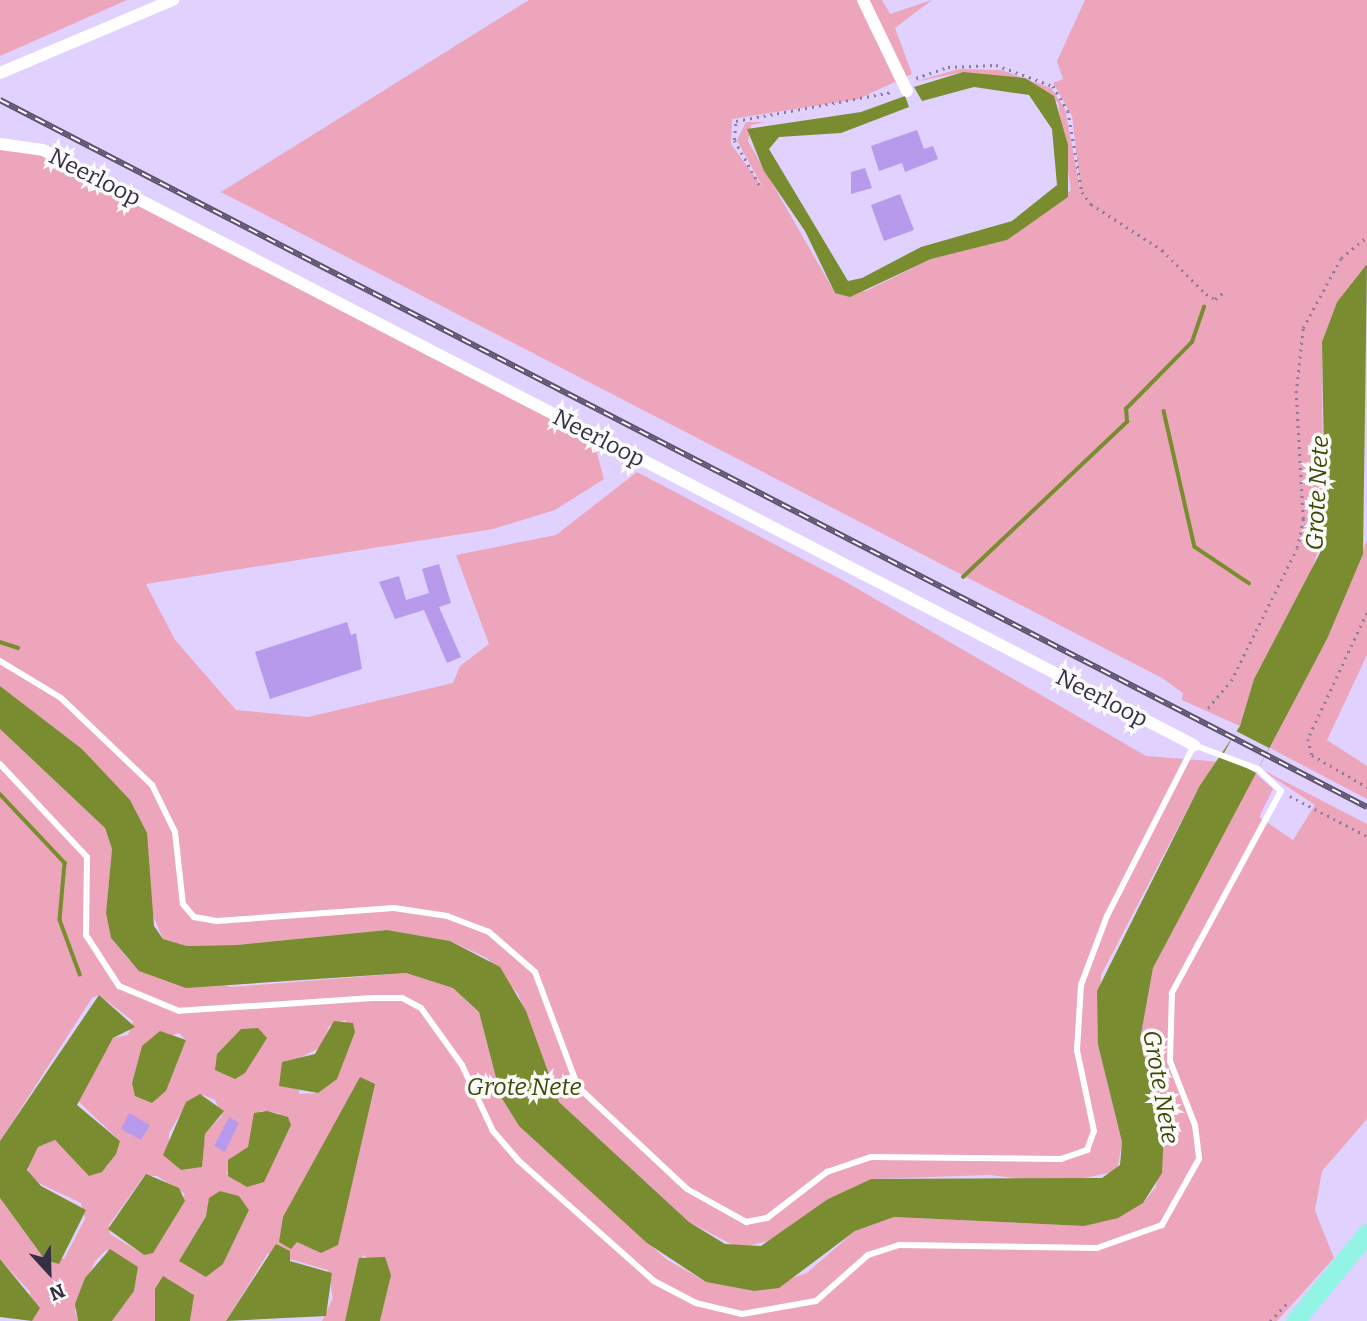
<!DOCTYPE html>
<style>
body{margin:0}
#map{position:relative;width:1367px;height:1321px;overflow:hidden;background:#e0d1fe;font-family:Bitter,serif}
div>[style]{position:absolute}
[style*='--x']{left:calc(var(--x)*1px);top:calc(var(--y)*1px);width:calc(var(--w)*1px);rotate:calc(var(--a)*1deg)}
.green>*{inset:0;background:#eca5ba}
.water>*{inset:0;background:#798d30}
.pier>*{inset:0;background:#e0d1fe}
.stream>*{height:3.5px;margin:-1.75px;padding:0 1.75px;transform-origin:1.75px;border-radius:1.75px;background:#798d30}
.building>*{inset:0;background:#b79aec}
.path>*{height:2.5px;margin-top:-1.25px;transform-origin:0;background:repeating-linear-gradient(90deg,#897d9f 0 2px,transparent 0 7px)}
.service>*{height:6px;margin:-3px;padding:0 3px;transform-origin:3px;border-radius:3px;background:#fff}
.minor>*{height:12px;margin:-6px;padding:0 6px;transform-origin:6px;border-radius:6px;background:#fff}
.primary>*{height:19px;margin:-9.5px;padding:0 9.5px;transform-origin:9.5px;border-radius:9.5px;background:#91f4e5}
.rail>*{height:6px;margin-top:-3px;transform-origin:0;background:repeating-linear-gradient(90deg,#fbfbfb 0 10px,#5c526e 0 20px);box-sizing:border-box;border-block:2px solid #5c526e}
span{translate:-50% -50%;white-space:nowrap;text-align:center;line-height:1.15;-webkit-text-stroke:7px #fbfbfb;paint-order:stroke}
.street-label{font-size:23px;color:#362e44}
.water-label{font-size:24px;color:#3d4902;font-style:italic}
.north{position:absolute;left:14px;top:1237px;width:70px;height:70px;-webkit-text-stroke:5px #fbfbfb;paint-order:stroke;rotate:158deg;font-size:19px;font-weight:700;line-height:28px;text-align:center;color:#362e44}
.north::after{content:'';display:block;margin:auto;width:24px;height:32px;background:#362e44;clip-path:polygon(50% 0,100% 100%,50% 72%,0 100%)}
</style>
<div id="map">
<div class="green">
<i style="clip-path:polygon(0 0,127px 0,0 56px)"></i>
<i style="clip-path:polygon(529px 0,882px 0,890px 14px,932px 0,895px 28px,912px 74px,858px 99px,732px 119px,731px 144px,763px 188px,737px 140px,746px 122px,765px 122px,751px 125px,748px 141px,835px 293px,866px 291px,931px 259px,1007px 240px,1071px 190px,1058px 102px,963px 72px,914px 82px,959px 69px,1001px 70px,1051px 88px,1065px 109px,1081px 193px,1072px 116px,1053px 83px,1063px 79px,1057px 61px,1085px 0,1367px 0,1367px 264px,1337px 302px,1322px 342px,1323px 535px,1311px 572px,1254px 679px,1240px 726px,1182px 700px,1183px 693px,1162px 678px,221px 192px)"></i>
<i style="clip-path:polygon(0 148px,29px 149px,602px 444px,597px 453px,604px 479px,555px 510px,493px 529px,146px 584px,175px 640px,236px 710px,308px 717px,453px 683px,460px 666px,489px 644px,456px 555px,556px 535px,637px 472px,846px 582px,1146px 756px,1221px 762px,1199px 787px,1101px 975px,1098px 1045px,1122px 1142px,1117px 1171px,1062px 1183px,989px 1175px,871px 1179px,828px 1199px,776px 1239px,739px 1248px,689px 1222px,559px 1102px,518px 994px,487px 958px,450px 941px,387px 930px,237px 945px,187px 946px,163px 939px,82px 749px,0 686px)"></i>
<i style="clip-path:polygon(1367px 540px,1367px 655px,1327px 740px,1367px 766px,1367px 799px,1268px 747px,1327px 639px)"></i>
<i style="clip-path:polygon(evenodd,0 729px,105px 828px,112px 849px,106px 913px,111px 938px,129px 960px,231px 987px,406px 973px,453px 988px,479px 1012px,501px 1097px,519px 1126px,666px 1259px,706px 1282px,754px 1291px,807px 1273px,855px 1231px,894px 1217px,1084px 1226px,1143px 1203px,1156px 1187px,1164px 1128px,1140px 1040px,1153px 968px,1254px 772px,1273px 789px,1259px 817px,1293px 840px,1315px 805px,1259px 768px,1367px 824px,1367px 1119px,1322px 1171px,1315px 1211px,1334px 1258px,1277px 1321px,380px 1321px,391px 1274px,363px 1255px,345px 1321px,322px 1321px,333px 1298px,328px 1270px,268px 1253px,226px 1321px,190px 1321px,192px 1293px,166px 1280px,155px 1289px,155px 1321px,112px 1321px,134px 1291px,138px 1267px,106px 1250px,95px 1261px,75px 1311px,78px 1321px,32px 1321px,30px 1292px,0 1259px,0 1198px,39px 1252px,64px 1259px,85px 1219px,81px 1203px,28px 1178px,29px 1162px,38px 1147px,55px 1140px,77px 1162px,107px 1167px,120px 1141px,77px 1100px,113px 1038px,128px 1035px,133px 1021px,99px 995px,92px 998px,0 1141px,0 729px,346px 1020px,344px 1056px,318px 1093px,299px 1094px,300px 1058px,323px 1046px,329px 1026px,346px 1020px,0 729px,258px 1028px,247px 1065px,217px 1054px,241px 1029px,258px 1028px,0 729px,179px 1033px,186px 1040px,166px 1091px,152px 1103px,132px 1083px,142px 1046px,179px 1033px,0 729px,203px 1095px,215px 1100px,222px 1115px,205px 1134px,201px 1167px,182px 1170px,169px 1160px,169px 1133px,184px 1108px,203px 1095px,0 729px,260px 1111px,278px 1113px,290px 1128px,274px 1158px,241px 1184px,226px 1173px,248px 1147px,260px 1111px,0 729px,144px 1176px,157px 1176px,185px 1194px,144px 1255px,110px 1234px,109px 1225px,144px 1176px,0 729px,220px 1191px,239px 1196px,249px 1210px,223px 1264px,179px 1261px,220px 1191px)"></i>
</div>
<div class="water">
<i style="clip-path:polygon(963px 72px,1025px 78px,1054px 96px,1068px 145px,1068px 197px,1007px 240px,931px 259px,850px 297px,835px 293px,805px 231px,764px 171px,747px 129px,861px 112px,905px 96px,909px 107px,841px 133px,779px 137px,769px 149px,848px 281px,862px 278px,921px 247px,1012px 221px,1057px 185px,1052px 129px,1029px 95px,974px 87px,922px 101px,914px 87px)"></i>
<i style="clip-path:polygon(1367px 264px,1363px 554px,1327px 639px,1153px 968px,1140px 1040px,1164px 1128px,1162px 1173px,1143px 1203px,1118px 1218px,1084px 1226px,894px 1217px,855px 1231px,779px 1288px,754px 1291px,706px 1282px,647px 1243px,519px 1126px,501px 1097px,479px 1012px,453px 988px,406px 973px,186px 988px,139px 971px,111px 938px,106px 913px,112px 849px,105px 828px,0 729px,0 686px,82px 749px,130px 800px,147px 833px,154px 926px,163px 939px,187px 946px,237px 945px,387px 930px,450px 941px,500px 967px,526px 1011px,559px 1102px,689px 1222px,725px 1244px,761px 1246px,828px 1199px,871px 1179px,1102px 1178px,1120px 1165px,1122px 1142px,1098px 1045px,1097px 991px,1199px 787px,1240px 726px,1254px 679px,1320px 553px,1325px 515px,1322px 342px,1337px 302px)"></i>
<i style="clip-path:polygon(99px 995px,135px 1027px,113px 1038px,77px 1105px,120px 1141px,116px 1154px,102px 1172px,89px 1176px,55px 1140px,38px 1147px,27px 1170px,41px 1186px,86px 1210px,59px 1264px,45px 1260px,0 1198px,0 1141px)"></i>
<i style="clip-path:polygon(334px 1021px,353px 1023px,355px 1032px,337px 1079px,318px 1093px,279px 1086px,282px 1062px,315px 1054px)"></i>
<i style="clip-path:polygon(258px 1028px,267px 1038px,245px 1073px,235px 1079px,215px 1070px,217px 1054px,241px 1029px)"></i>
<i style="clip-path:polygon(160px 1031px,186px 1040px,166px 1091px,152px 1103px,135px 1096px,132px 1083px,142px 1046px)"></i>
<i style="clip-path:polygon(360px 1077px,375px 1084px,338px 1245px,321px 1253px,297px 1242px,291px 1249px,279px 1242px,283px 1217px)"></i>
<i style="clip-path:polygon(200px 1094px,224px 1111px,205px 1134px,202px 1167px,181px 1170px,163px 1155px,186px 1102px)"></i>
<i style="clip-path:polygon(267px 1111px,288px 1117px,291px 1125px,264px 1182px,247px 1187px,228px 1176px,228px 1160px,248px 1147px,254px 1113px)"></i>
<i style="clip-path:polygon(146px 1174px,179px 1188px,185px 1201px,153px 1253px,144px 1255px,108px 1229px)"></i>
<i style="clip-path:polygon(220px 1191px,239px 1196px,249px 1210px,223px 1264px,206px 1277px,179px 1261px,206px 1216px,209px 1198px)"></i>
<i style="clip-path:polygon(276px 1244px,290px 1251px,290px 1261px,332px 1273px,326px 1316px,226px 1321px)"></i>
<i style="clip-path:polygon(110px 1249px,138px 1267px,134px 1291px,112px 1321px,78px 1321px,75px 1304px,85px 1278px)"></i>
<i style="clip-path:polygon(385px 1257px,391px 1275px,380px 1321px,345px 1321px,359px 1258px)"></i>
<i style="clip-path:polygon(0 1259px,40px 1308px,32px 1321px,0 1317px)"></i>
<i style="clip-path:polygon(163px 1276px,194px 1295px,190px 1321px,155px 1321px,155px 1289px)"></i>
</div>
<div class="pier">
<i style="clip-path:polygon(1236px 731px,1269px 748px,1256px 773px,1223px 755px)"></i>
</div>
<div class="stream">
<i style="--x:1164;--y:411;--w:139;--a:77.2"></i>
<i style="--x:1195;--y:547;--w:65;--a:33.7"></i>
<i style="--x:963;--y:577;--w:226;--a:-43.4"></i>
<i style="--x:1127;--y:422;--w:13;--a:-94"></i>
<i style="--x:1126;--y:409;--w:94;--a:-45.4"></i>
<i style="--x:1192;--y:342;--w:37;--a:-71"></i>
<i style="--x:0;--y:642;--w:19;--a:18"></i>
<i style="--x:0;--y:794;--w:95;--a:46.7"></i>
<i style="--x:65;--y:863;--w:57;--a:95"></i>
<i style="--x:60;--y:920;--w:58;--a:69.7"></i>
</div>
<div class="building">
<i style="clip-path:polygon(917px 130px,924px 149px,933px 146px,938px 159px,905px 172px,902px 163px,879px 171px,871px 146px)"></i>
<i style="clip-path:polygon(865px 168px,872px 188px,851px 194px,851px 172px)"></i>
<i style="clip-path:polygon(900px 194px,914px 230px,884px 241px,871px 205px)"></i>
<i style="clip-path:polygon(439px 564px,451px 603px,439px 607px,461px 657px,447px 663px,424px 610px,395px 619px,379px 582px,399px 576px,406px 600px,429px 593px,422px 569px)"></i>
<i style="clip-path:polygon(347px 622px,351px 635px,356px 633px,362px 669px,270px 699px,255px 652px)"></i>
<i style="clip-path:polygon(129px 1113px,150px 1125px,141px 1140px,121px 1129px)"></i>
<i style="clip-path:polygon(229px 1117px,239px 1123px,225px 1152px,214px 1146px)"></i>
</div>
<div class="path">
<i style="--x:916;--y:78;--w:34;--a:-19"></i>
<i style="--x:948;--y:67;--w:48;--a:-2.4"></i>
<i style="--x:996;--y:65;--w:61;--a:20.2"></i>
<i style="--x:1053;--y:86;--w:29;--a:59"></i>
<i style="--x:1068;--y:111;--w:82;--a:80.2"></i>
<i style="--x:1082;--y:192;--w:15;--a:53"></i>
<i style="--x:1091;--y:204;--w:85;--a:32.9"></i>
<i style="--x:1162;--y:250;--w:62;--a:45"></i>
<i style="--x:1206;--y:294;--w:10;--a:29"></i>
<i style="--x:1215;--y:299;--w:11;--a:-38"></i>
<i style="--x:759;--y:185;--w:51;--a:-119.1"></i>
<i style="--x:734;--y:140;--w:19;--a:-84"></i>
<i style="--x:736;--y:121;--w:160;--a:-10.5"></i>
<i style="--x:1367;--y:613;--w:139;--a:115.1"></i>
<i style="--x:1308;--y:739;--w:16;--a:76"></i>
<i style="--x:1312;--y:755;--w:64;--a:30.2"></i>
<i style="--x:1208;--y:708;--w:35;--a:-50"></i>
<i style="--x:1231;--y:681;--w:148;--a:-63.6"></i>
<i style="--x:1297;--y:548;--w:30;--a:-78"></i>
<i style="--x:1303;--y:519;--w:126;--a:-93.2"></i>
<i style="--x:1296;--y:393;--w:65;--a:-83.9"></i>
<i style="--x:1303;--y:328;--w:80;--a:-61.5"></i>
<i style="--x:1341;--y:258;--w:33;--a:-39"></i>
<i style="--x:1290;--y:796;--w:87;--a:27.5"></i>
<i style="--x:1270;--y:1321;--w:28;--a:-46"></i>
</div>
<div class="service">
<i style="--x:0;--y:661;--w:71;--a:31.2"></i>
<i style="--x:61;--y:698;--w:126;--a:43.7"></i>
<i style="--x:152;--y:785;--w:52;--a:63.9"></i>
<i style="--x:175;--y:832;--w:72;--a:83.7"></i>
<i style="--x:183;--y:904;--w:17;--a:50"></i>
<i style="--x:194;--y:917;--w:23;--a:10"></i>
<i style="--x:217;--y:921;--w:177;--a:-4.2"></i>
<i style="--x:394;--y:908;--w:54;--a:8.6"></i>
<i style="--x:447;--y:916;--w:45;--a:20.9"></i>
<i style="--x:489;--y:932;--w:61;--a:41"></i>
<i style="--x:535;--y:972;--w:123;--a:69.5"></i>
<i style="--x:578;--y:1087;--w:149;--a:43.1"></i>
<i style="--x:687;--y:1189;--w:68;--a:29.2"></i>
<i style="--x:746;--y:1222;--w:21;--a:-11"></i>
<i style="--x:767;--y:1218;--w:76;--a:-37.5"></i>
<i style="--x:827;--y:1172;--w:46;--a:-18.8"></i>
<i style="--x:871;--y:1157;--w:190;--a:0.6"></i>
<i style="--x:1061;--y:1159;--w:28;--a:-19"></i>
<i style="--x:1087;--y:1150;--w:20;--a:-70"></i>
<i style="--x:1094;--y:1131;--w:83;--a:-101.9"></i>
<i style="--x:1077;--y:1050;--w:65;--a:-86.5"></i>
<i style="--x:1081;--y:985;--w:74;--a:-69.4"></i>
<i style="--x:1107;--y:916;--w:192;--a:-63"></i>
<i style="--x:1194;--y:745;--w:68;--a:20.6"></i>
<i style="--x:1258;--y:769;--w:32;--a:44"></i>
<i style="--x:1281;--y:791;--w:230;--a:118.4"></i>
<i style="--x:1172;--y:993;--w:68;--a:91.7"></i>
<i style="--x:1170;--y:1061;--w:69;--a:68.7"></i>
<i style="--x:1195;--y:1125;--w:34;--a:83"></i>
<i style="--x:1199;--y:1159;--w:76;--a:119.3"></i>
<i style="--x:1162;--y:1225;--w:69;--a:160.5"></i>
<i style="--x:1097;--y:1248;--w:198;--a:-179.1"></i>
<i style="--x:899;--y:1245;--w:33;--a:162"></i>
<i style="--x:868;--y:1255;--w:69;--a:138.5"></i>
<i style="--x:816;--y:1301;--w:75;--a:170"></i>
<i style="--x:742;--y:1314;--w:47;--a:-166.6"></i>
<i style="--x:696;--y:1303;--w:47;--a:-152.4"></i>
<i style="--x:654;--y:1281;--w:181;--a:-138.4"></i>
<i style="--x:519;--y:1161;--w:40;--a:-131"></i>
<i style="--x:493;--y:1131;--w:73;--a:-115.2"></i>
<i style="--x:462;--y:1065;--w:70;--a:-125.7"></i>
<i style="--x:421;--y:1008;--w:21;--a:-152"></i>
<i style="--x:402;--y:998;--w:29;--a:180"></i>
<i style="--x:373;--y:998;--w:194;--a:176.2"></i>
<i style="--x:179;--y:1011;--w:65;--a:-157.4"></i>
<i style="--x:119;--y:986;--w:61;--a:-122.9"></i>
<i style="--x:86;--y:935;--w:78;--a:-89.3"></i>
<i style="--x:87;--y:857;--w:127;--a:-133.1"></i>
</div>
<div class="minor">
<i style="--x:863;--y:0;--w:101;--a:64.2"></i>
<i style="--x:0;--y:73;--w:188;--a:-22.9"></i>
<i style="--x:0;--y:144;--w:43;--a:7.9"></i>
<i style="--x:43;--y:150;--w:1296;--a:27.34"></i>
</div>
<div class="primary">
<i style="--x:1295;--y:1321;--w:114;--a:-50.7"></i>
</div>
<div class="rail">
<i style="--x:0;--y:100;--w:1539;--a:27.35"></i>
</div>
<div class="street-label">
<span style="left:95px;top:177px;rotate:27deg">Neerloop</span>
<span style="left:599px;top:438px;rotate:27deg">Neerloop</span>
<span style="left:1102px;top:698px;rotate:27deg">Neerloop</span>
</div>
<div class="water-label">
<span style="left:1318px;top:493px;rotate:-87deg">Grote Nete</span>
<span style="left:1160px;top:1087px;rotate:80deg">Grote Nete</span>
<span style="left:524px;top:1088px">Grote Nete</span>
</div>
<div class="north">N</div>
</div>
